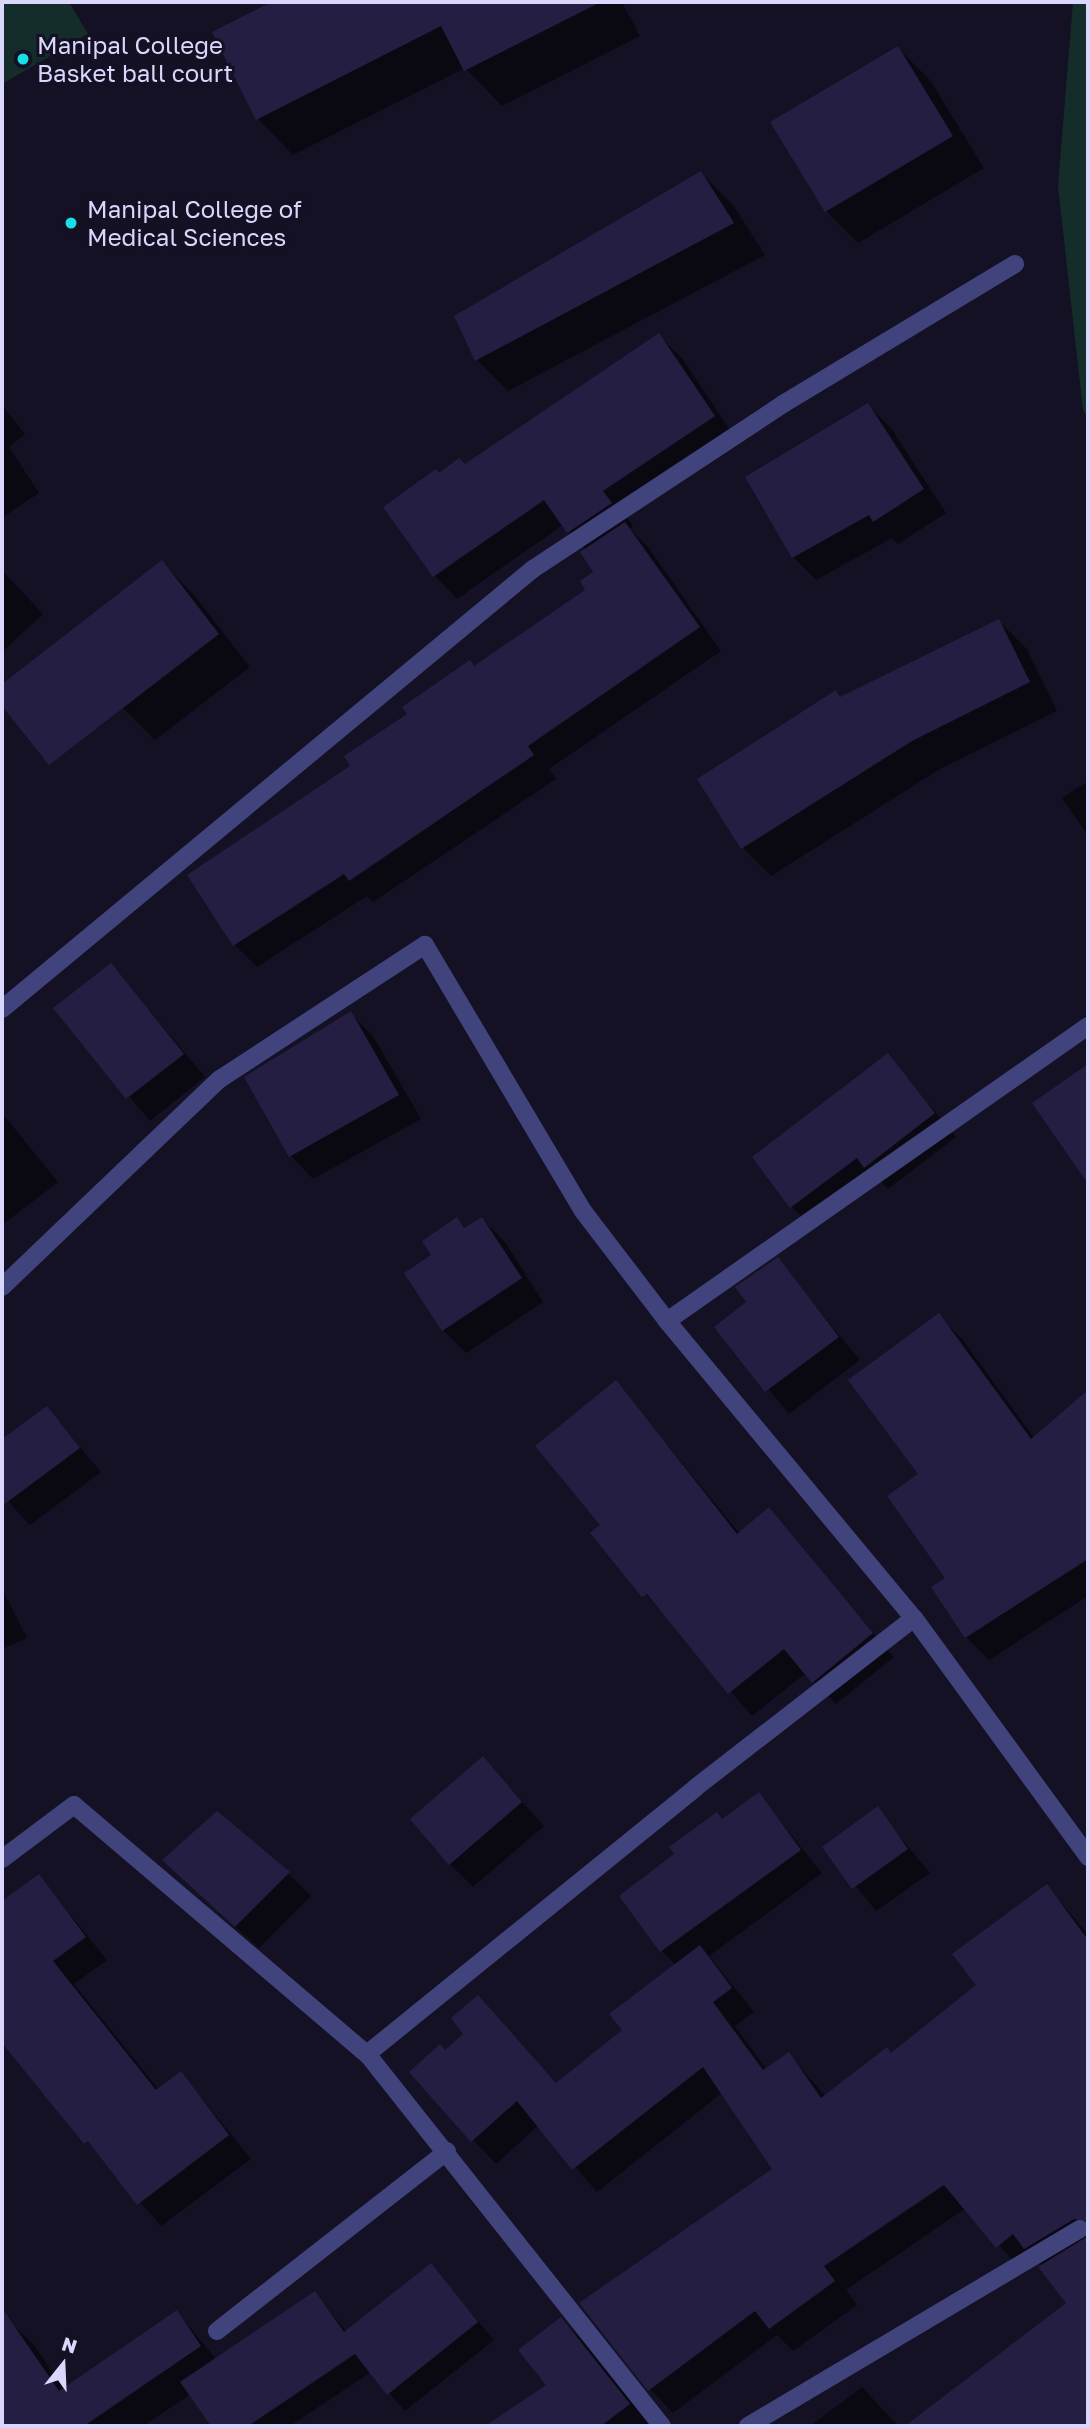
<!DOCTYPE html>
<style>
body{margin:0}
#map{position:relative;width:1090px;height:2428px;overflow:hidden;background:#131123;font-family:"Golos Text",sans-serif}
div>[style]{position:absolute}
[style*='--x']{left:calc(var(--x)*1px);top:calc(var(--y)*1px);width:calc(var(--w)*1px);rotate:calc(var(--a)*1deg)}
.green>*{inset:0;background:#152d2a}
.shadow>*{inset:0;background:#0007}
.building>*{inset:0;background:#241f42}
.minor>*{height:18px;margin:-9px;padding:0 9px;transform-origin:9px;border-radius:9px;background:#41437d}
.dots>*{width:19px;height:19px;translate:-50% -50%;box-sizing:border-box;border:4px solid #131123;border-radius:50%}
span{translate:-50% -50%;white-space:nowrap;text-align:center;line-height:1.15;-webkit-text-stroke:6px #131123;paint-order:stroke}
.poi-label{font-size:24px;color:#d9d7fb}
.left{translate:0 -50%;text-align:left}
.frame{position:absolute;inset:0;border:4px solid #d9d7fb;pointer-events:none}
.north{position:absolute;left:28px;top:2330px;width:70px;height:70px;-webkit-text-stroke:5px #131123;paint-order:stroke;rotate:18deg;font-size:19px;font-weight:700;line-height:28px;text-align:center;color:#d9d7fb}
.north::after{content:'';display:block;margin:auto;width:24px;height:32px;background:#d9d7fb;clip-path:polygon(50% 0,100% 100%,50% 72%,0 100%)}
</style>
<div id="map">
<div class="green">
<i style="clip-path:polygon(2px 2px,69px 2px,88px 34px,2px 84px)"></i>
<i style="clip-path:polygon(1073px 2px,1088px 2px,1088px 418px,1083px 410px,1058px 186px)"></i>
</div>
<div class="shadow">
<i style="clip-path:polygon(275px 2px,622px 2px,640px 36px,502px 106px,465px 68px,293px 155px,258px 119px,214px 33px)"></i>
<i style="clip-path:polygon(898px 48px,930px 80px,984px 168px,858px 243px,826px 211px)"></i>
<i style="clip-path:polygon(701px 173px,733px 205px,765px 255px,508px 391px,477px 360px)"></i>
<i style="clip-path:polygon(659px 336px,682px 358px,736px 439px,625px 514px,633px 526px,630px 529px,648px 547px,721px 651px,549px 769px,556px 779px,373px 902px,367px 896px,257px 967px,234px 944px,353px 766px,475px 668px,588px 590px,596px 572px,586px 550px,563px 525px,457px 599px,435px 576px,385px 507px,439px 475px,465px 466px)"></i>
<i style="clip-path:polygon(2px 405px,25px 434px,9px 447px,39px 493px,2px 518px)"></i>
<i style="clip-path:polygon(868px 405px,891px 428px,946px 513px,898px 544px,892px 538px,816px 580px,793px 557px)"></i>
<i style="clip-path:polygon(162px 563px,193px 594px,250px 667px,155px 740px,123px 708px,70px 633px)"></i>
<i style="clip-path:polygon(2px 570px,43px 614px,2px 652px)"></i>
<i style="clip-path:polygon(999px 621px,1027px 649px,1057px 711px,940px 769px,771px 876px,743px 848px,835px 692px,842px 699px)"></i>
<i style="clip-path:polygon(1088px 781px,1088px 836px,1062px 798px)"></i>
<i style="clip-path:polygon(111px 965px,205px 1077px,150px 1121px,55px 1009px)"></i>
<i style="clip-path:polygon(351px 1014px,373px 1036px,421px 1119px,313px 1179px,291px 1156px,246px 1078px)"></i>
<i style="clip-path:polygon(888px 1055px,956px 1137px,888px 1189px,880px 1181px,814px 1229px,791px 1206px)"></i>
<i style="clip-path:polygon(1088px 1077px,1088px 1177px,1081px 1170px)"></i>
<i style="clip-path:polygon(2px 1113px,58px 1182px,2px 1225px)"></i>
<i style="clip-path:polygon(482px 1219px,505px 1242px,543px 1302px,466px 1353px,443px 1330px,434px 1256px,457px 1220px,466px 1229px)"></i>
<i style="clip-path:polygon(777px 1260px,860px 1360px,789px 1414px,717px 1327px,749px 1303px)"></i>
<i style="clip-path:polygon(939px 1316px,962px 1339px,1034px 1438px,1088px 1392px,1088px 1596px,989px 1660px,966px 1637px,934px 1587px,948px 1578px,921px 1474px)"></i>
<i style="clip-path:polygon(616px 1382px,740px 1534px,769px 1510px,894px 1657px,836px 1704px,806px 1673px,752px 1716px,593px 1533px,602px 1526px)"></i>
<i style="clip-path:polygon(47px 1408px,101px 1472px,30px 1525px,2px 1495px,2px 1442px)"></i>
<i style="clip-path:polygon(2px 1588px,27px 1638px,2px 1649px)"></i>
<i style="clip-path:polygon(483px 1758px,544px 1826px,473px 1887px,450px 1864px)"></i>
<i style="clip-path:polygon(759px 1795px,822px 1873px,709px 1956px,754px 2012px,735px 2026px,767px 2070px,789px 2054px,826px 2097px,892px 2055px,978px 1985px,1047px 1886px,1088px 1934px,1088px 2426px,908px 2426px,1069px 2303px,1035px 2257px,1021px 2270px,966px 2208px,846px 2290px,857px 2305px,793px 2351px,777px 2335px,673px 2413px,650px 2389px,774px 2169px,722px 2093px,597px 2192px,539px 2125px,496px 2164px,473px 2140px,445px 2052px,466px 2034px,478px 1997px,558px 2085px,624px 2031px,676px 1965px,662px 1951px,723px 1821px)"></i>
<i style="clip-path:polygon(877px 1809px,930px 1873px,876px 1911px,824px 1847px)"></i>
<i style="clip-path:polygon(288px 1873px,311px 1896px,259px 1948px,187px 1883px)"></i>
<i style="clip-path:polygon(39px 1876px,107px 1960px,74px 1984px,159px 2090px,181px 2073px,251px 2159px,161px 2226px,2px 2041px,2px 1903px)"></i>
<i style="clip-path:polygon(431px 2266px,494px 2340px,405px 2411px,371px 2372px,290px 2426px,213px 2426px,191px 2394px,143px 2426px,2px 2426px,2px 2326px,9px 2321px,34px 2345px,64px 2389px,177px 2312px,217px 2360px,315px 2293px,347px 2332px)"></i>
<i style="clip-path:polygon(561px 2319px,584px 2342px,650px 2426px,488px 2426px,548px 2385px)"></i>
<i style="clip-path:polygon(862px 2387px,898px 2426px,810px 2426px)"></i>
</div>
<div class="building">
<i style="clip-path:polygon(271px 2px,601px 2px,464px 71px,441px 26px,256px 120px,212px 32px)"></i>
<i style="clip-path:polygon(898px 46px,953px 136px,825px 212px,770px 122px)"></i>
<i style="clip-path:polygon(701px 171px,734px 223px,475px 361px,454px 316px)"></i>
<i style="clip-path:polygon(659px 333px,715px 416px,603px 491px,612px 503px,567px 533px,544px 500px,433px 577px,383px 507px,436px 469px,439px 473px,459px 458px,465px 464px)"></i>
<i style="clip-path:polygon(868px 403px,924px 489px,873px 522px,869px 515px,792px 558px,745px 477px)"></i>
<i style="clip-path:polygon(625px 522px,700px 627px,528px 746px,534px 755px,349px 881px,344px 874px,233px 946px,187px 875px,350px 766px,344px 756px,407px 714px,402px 707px,470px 660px,474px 666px,585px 590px,580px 581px,593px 572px,580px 552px)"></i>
<i style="clip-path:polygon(162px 560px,219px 634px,49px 765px,2px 706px,2px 684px)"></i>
<i style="clip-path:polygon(999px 619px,1030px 682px,912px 741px,741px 849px,697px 779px,836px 690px,840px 697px)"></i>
<i style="clip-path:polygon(111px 963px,184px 1054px,126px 1099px,53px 1008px)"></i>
<i style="clip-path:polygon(351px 1011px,399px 1095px,289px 1157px,244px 1077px)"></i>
<i style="clip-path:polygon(888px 1053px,935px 1113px,864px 1168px,857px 1158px,790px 1208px,752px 1157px)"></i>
<i style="clip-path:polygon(1088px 1064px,1088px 1184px,1032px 1103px)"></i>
<i style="clip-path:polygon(457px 1217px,464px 1228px,482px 1217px,522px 1278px,442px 1331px,404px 1273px,431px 1255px,422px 1241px)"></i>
<i style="clip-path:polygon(778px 1257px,839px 1337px,765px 1392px,714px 1327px,746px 1302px,735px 1287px)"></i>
<i style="clip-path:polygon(939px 1313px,1031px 1439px,1088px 1390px,1088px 1559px,965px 1638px,931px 1587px,945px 1578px,887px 1496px,918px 1474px,848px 1380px)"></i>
<i style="clip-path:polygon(616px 1380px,737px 1534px,769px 1507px,873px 1633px,812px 1683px,784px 1649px,728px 1694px,647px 1594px,642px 1597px,590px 1533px,600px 1525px,535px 1446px)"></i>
<i style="clip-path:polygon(47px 1406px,80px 1448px,2px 1506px,2px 1439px)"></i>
<i style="clip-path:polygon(483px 1756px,522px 1802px,449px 1865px,410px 1819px)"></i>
<i style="clip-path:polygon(759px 1792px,801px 1850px,660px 1952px,619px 1896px,674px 1854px,669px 1847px,717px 1812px,722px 1819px)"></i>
<i style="clip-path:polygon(878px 1806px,908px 1849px,852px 1889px,822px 1847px)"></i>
<i style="clip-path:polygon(217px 1811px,290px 1872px,235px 1927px,162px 1860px)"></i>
<i style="clip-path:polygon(39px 1874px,86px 1937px,53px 1961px,156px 2090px,181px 2071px,229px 2135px,137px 2205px,88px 2141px,84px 2144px,2px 2043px,2px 1901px)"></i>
<i style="clip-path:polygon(1047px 1884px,1088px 1940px,1088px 2222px,1074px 2219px,1024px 2249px,1013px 2234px,996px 2248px,944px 2185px,824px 2266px,835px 2281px,769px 2329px,755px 2311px,648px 2391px,579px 2303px,772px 2169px,703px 2067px,572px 2170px,517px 2101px,471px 2142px,409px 2072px,440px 2044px,445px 2050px,463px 2034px,451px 2018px,478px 1995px,556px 2083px,622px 2030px,609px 2014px,700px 1945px,732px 1988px,713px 2002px,763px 2070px,789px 2052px,821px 2098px,887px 2047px,891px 2053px,976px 1985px,952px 1954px)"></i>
<i style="clip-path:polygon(1088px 2236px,1088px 2426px,905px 2426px,1066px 2303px,1038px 2267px)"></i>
<i style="clip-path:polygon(431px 2263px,478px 2322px,387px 2395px,355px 2354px,248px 2426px,211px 2426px,180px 2382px,315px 2291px,344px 2332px)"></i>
<i style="clip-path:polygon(2px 2308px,59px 2391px,177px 2310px,201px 2346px,84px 2426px,2px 2426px)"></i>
<i style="clip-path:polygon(561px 2317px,630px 2404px,601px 2426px,485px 2426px,546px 2385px,518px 2350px)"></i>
</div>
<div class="minor">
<i style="--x:2;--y:1009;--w:690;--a:-39.65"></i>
<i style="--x:533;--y:569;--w:300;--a:-33.4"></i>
<i style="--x:783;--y:404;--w:271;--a:-31.1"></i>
<i style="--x:2;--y:1287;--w:301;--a:-43.7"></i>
<i style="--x:220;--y:1079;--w:245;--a:-33.2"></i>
<i style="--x:425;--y:945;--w:309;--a:59.3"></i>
<i style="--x:583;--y:1211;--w:138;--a:52.6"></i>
<i style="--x:667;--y:1321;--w:386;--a:50.3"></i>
<i style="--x:914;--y:1618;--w:296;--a:53.9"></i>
<i style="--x:667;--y:1321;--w:514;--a:-35.02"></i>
<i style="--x:2;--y:1859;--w:90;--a:-36.9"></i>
<i style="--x:74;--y:1805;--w:385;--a:40.4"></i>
<i style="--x:217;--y:2331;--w:292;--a:-38"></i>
<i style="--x:662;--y:2426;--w:475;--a:-128.4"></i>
<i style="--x:367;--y:2054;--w:422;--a:-39"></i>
<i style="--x:695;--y:1788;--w:277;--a:-37.8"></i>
<i style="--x:748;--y:2426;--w:386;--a:-30.7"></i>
</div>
<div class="dots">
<i style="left:23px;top:59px;background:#19dee5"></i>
<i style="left:71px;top:223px;background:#19dee5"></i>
</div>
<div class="poi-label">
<span class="left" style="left:37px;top:59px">Manipal College<br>Basket ball court</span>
<span class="left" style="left:87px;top:223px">Manipal College of<br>Medical Sciences</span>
</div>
<div class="frame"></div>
<div class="north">N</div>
</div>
